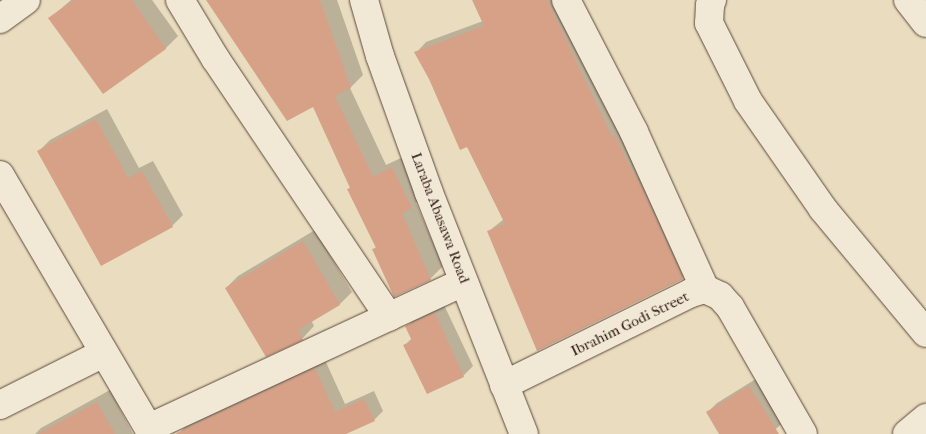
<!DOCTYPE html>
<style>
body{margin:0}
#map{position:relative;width:926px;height:434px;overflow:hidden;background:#eadcbe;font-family:"IM FELL French Canon",serif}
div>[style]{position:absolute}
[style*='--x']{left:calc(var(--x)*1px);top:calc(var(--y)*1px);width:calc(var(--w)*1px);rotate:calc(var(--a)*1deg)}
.shadow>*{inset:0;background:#0003}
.building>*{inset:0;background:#d7a188}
.roads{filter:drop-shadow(0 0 1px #5b483b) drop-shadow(0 0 1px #5b483b)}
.minor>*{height:28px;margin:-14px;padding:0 14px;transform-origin:14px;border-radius:14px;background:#f1e8d5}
span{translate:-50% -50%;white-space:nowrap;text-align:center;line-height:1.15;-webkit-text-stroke:5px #f1e8d5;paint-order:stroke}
.street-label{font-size:15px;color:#2b160f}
</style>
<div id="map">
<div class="shadow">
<i style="clip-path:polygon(71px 0,152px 0,178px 36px,166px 48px,103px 93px,50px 18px)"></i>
<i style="clip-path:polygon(208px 0,337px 0,363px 75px,350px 88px,386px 165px,405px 156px,424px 195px,416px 203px,443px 266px,430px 279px,374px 249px,377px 246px,314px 106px)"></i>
<i style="clip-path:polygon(474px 0,563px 0,693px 268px,683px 278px,489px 231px,504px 219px,468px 146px,416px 53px,426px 42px,483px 21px)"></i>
<i style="clip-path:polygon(107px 109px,139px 168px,153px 161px,183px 215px,172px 226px,39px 151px,50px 140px)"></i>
<i style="clip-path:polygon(315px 230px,352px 292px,340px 304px,311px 320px,314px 326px,302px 339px,226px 288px,238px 276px)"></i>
<i style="clip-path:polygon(444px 305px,473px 366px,463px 376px,427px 393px,405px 345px,412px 338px,407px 327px,416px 317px)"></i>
<i style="clip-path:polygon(325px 360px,345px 404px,374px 391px,383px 411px,374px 420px,343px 434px,181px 434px,180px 432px,189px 423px)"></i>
<i style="clip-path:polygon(759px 377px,785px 421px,770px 434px,721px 434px,708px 412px,717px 403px)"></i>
<i style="clip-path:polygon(110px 390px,133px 434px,35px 434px,41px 428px)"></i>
</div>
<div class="building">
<i style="clip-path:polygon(74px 0,132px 0,166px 49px,103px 94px,48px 18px)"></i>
<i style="clip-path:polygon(206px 0,320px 0,351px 88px,335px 96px,373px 177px,392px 167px,412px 208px,402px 213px,431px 280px,394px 297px,372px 249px,376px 248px,347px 189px,350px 188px,313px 107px,287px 121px)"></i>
<i style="clip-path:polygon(472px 0,547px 0,612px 137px,615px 135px,633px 174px,635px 173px,683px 279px,537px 351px,487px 231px,505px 224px,467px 147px,460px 150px,429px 79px,414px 52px,484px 26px)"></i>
<i style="clip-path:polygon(96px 119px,128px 178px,142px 171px,173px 227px,101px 266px,37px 151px)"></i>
<i style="clip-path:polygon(303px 241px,340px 305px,298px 330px,303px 340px,266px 357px,225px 288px)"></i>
<i style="clip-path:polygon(435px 313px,464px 377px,427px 394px,403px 345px,412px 341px,405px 326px)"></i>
<i style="clip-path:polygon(315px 368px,335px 412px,364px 399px,375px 421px,346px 434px,175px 434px)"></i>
<i style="clip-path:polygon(749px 386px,779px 434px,719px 434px,706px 412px)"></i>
<i style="clip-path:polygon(97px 402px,115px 434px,38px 434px)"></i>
</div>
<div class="roads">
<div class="minor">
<i style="--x:180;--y:0;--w:68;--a:58.9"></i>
<i style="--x:215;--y:58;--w:312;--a:56.1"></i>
<i style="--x:364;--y:0;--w:58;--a:74.1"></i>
<i style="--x:380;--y:56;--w:145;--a:70.3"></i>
<i style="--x:429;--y:193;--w:259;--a:68.5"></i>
<i style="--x:566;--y:0;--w:148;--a:62.7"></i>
<i style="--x:634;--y:132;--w:172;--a:65.7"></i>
<i style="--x:712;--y:0;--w:5;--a:112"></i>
<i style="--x:710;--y:5;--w:18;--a:93"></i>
<i style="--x:709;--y:23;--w:87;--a:63.4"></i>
<i style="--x:748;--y:101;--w:131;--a:55.2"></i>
<i style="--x:823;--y:209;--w:161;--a:50.3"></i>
<i style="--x:908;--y:0;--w:29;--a:52"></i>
<i style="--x:0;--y:19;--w:32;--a:-36"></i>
<i style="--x:0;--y:175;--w:300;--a:59.6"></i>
<i style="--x:504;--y:385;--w:208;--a:-26.2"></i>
<i style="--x:691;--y:293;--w:15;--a:-16"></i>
<i style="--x:705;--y:289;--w:17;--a:25"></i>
<i style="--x:720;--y:296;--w:15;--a:48"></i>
<i style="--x:730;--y:307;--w:146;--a:60.1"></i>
<i style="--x:0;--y:405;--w:116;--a:-26.6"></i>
<i style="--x:149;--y:428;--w:347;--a:-24.9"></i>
<i style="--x:907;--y:434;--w:25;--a:-40"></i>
</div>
</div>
<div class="street-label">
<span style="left:440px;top:218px;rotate:69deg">Laraba Abasawa Road</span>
<span style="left:630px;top:324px;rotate:-26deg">Ibrahim Godi Street</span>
</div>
</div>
